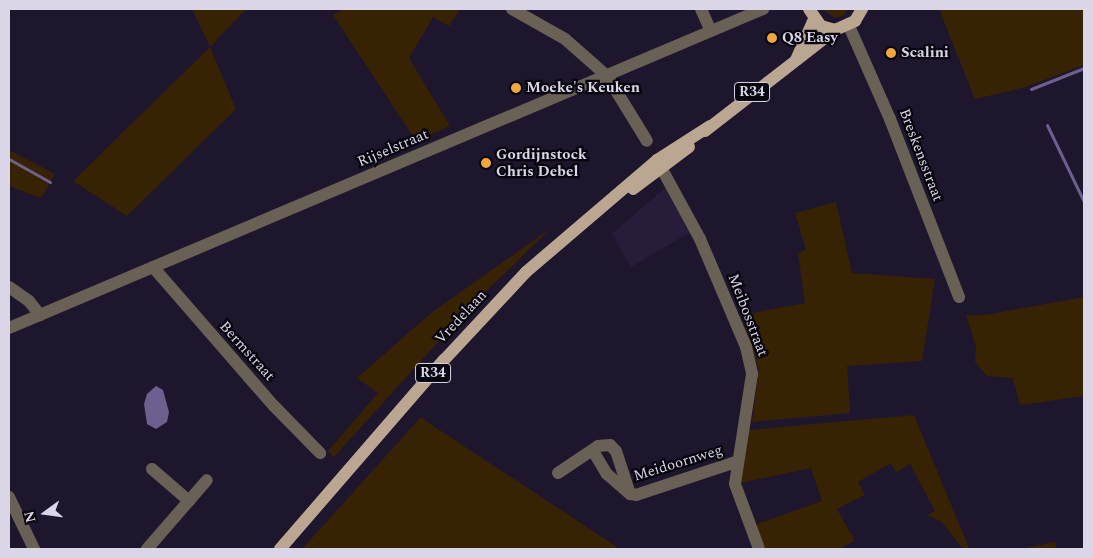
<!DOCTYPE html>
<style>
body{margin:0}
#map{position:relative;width:1093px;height:558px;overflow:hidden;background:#1e162d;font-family:Spectral,serif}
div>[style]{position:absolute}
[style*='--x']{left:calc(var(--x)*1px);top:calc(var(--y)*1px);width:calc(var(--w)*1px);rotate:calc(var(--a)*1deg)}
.built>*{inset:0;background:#271d3b}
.green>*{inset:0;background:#372203}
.water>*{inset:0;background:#6d5f8e}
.stream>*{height:3px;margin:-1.5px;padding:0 1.5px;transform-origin:1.5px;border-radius:1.5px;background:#6d5f8e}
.minor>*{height:12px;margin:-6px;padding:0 6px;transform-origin:6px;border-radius:6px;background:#6a6156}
.major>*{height:12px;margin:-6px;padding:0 6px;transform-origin:6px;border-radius:6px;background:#bba791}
.dots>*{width:14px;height:14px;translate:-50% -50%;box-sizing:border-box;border:2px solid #07050d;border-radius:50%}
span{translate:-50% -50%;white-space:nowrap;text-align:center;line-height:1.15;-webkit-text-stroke:4.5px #07050d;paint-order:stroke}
.shield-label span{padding:1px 4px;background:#07050d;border:1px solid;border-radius:4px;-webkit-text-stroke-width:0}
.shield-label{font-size:14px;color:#dbd6e7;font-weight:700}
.poi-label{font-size:15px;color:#dbd6e7;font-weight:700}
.left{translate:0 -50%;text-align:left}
.street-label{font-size:15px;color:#dbd6e7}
.frame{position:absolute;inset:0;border:10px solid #dbd6e7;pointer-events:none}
.north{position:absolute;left:20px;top:488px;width:50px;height:50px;-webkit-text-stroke:4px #07050d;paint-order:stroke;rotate:256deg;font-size:14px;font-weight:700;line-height:20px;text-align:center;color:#dbd6e7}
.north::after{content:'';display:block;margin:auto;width:18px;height:22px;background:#dbd6e7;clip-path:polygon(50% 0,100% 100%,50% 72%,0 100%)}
</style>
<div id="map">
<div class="built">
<i style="clip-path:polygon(665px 188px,689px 233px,631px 267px,612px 234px)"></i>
</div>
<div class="green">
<i style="clip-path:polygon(192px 9px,246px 9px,210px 47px,236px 109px,127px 216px,73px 181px,210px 47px)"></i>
<i style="clip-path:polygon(344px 9px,460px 9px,449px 26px,433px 17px,409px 58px,450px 126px,416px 141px,333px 15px)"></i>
<i style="clip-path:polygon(822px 9px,848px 9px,844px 15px,835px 18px)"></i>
<i style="clip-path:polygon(939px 9px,1084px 9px,1084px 65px,1026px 87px,975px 99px)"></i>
<i style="clip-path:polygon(9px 150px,55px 174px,41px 198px,9px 186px)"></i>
<i style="clip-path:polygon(836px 202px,852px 273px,935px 279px,922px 361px,847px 366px,850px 413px,752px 422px,759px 369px,741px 315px,805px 303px,798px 253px,806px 250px,795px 213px)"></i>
<i style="clip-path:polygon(551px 228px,466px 311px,334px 457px,328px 451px,378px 393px,357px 378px,431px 313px)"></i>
<i style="clip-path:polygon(1084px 297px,1084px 396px,1020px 405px,1013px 378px,987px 376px,975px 362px,976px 347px,966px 315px,985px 315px)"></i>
<i style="clip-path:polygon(914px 415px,969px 548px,962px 548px,942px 522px,927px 515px,935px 511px,910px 464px,896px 472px,891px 463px,858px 482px,865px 495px,837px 509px,855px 541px,838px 549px,764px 549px,754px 525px,822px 501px,811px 468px,741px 483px,749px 430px)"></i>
<i style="clip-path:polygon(421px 417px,429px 423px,620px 549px,302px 549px)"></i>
<i style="clip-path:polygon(1055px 542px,1056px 549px,1020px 549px)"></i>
</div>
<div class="water">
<i style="clip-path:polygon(156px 386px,163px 390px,169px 412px,167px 422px,156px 429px,147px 424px,144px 404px,147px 394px)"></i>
</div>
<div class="stream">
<i style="--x:1031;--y:89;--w:57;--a:-21.6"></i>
<i style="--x:1047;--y:125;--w:85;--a:64.3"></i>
<i style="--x:9;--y:159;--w:47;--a:29.3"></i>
</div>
<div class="minor">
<i style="--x:512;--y:9;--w:61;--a:29.5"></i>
<i style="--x:565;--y:39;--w:56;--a:41.4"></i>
<i style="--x:607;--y:76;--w:76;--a:58.4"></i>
<i style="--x:701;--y:9;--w:24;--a:66"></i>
<i style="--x:849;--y:26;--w:102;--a:66.2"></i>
<i style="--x:890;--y:119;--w:191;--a:68.8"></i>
<i style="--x:657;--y:160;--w:90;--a:61.4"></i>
<i style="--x:700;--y:239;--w:117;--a:66.9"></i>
<i style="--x:746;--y:347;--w:28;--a:77"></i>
<i style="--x:752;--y:374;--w:111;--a:98.8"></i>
<i style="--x:735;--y:484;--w:69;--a:69.7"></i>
<i style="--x:153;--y:267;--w:184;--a:49"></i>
<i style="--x:274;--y:406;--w:66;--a:45.6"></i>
<i style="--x:9;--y:287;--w:24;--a:35"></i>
<i style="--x:29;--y:301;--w:18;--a:52"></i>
<i style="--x:9;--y:328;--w:819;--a:-22.93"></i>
<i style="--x:593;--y:451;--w:27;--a:59"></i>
<i style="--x:607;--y:474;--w:30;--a:41"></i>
<i style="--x:152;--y:469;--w:49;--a:40.9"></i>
<i style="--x:558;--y:473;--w:48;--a:-34"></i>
<i style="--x:598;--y:446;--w:12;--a:-5"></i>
<i style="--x:610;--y:445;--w:8;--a:45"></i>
<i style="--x:616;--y:451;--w:45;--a:72"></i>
<i style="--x:630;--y:494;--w:6;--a:9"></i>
<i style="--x:636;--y:495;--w:105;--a:-18.3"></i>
<i style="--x:9;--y:497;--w:58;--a:64.3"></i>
<i style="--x:147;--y:549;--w:91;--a:-49"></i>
</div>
<div class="major">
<i style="--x:809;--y:9;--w:21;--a:55"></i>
<i style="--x:821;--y:26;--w:15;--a:16"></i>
<i style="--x:835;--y:30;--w:22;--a:-24"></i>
<i style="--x:855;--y:21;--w:14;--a:-60"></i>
<i style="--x:796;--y:60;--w:45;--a:-66.3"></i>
<i style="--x:705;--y:131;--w:165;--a:-37.8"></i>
<i style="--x:633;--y:189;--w:70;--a:-36.9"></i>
<i style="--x:280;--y:549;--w:250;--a:-49.1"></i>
<i style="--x:444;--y:360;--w:120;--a:-47"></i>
<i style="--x:526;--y:272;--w:172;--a:-40.5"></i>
<i style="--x:657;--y:160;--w:63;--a:-32.7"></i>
</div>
<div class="dots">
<i style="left:772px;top:38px;background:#f0a73e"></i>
<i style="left:891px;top:53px;background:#f0a73e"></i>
<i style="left:516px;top:88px;background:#f0a73e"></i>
<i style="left:486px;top:163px;background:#f0a73e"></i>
</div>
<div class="shield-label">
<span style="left:752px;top:92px">R34</span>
<span style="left:433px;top:373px">R34</span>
</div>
<div class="poi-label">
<span class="left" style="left:782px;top:38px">Q8 Easy</span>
<span class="left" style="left:901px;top:53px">Scalini</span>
<span class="left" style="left:526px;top:88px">Moeke's Keuken</span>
<span class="left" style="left:496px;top:163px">Gordijnstock<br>Chris Debel</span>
</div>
<div class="street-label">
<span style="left:393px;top:148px;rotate:-23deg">Rijselstraat</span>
<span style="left:921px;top:155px;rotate:69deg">Breskensstraat</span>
<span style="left:748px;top:315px;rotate:69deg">Meibosstraat</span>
<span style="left:461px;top:317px;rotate:-47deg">Vredelaan</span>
<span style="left:247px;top:351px;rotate:48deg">Bermstraat</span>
<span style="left:678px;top:463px;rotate:-17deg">Meidoornweg</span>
</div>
<div class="frame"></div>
<div class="north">N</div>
</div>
